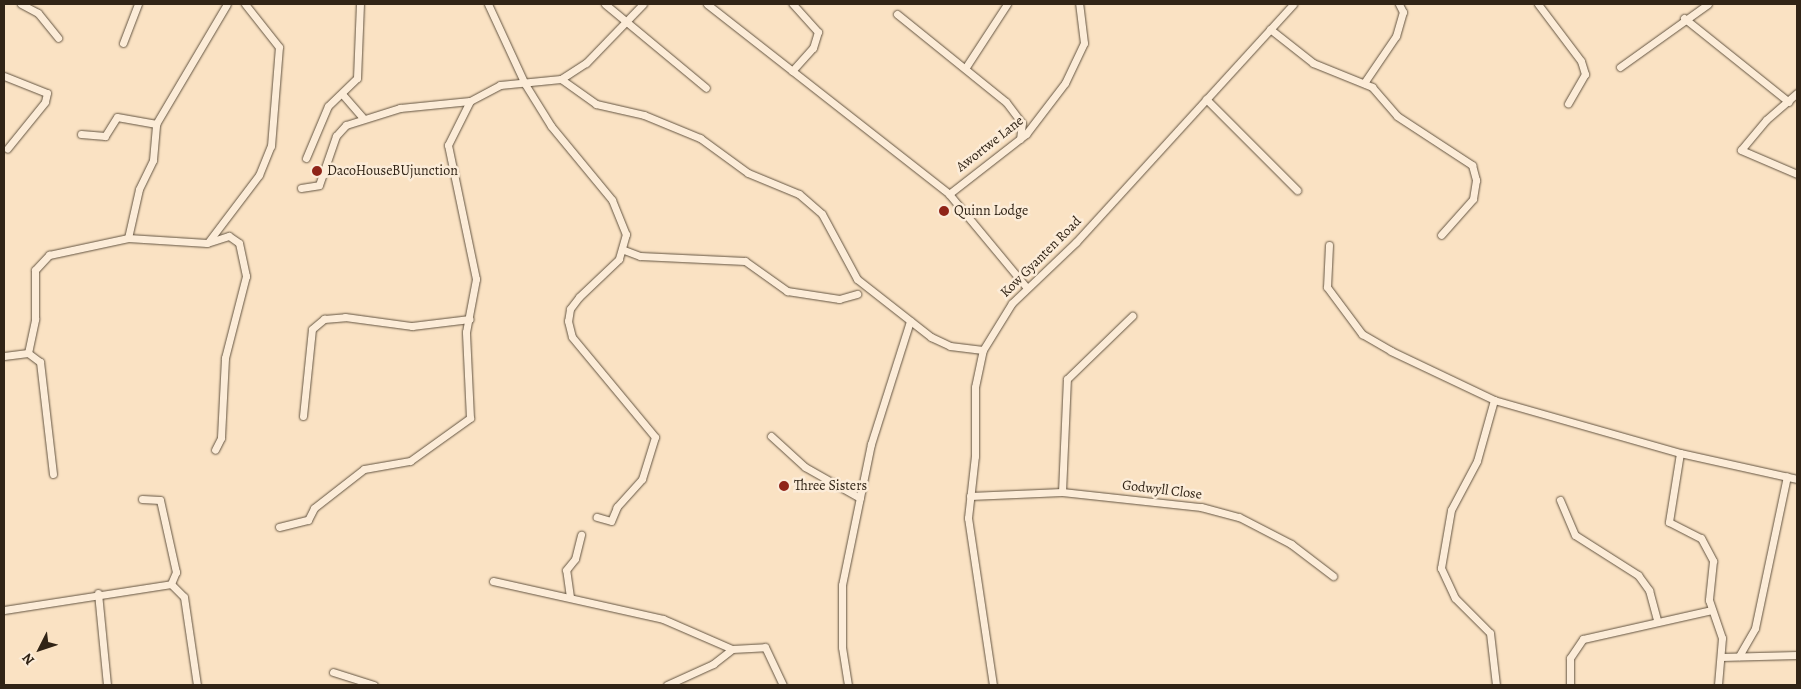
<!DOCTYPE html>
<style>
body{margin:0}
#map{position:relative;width:1801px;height:689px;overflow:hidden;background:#fae2c3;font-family:Alegreya,serif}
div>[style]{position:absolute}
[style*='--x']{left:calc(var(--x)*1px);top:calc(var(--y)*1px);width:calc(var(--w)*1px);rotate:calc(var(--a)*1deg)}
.roads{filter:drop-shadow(0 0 1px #635441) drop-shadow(0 0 1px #635441)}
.minor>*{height:7px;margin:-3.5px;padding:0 3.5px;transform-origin:3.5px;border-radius:3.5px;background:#fcecd8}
.dots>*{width:14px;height:14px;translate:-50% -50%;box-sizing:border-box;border:2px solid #fcecd8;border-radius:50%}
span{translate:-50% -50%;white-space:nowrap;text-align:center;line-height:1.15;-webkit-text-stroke:5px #fcecd8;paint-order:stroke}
.street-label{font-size:14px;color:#312416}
.poi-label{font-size:14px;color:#312416}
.left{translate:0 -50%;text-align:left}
.frame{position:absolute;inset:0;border:5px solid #312416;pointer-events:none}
.north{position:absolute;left:15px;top:624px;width:50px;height:50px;-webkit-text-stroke:4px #fcecd8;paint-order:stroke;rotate:229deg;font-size:14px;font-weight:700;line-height:20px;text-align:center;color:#312416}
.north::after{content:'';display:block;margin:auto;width:18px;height:22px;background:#312416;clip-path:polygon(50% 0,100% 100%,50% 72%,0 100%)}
</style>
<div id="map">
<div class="roads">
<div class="minor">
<i style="--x:21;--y:4;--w:19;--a:28"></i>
<i style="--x:38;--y:13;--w:32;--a:51"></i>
<i style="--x:488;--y:4;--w:88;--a:65.2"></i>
<i style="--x:525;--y:84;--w:49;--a:58.2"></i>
<i style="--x:551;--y:126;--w:96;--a:50.5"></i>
<i style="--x:612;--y:200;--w:37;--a:68"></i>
<i style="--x:626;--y:234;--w:26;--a:106"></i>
<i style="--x:619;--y:259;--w:55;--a:136.5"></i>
<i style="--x:579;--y:297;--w:15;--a:127"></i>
<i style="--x:570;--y:309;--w:12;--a:99"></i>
<i style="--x:568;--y:321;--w:16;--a:76"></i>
<i style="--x:572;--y:337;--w:130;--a:50.3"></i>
<i style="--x:655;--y:437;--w:44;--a:107.2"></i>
<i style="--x:642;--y:479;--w:38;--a:132"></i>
<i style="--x:617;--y:507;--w:15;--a:113"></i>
<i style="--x:611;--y:521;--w:15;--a:-164"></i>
<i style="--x:605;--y:4;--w:131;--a:39.7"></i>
<i style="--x:707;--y:4;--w:308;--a:38.1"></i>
<i style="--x:949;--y:194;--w:122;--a:50.3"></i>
<i style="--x:1538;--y:4;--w:71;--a:53"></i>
<i style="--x:1581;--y:61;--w:14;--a:73"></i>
<i style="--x:1585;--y:74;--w:34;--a:120"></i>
<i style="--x:897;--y:14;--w:140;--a:38.9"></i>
<i style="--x:1006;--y:102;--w:26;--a:53"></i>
<i style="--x:1022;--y:123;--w:16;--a:97"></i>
<i style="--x:1684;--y:18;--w:134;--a:38.7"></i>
<i style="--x:1270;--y:29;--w:55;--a:38.3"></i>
<i style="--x:1313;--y:63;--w:64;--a:22.1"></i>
<i style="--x:1372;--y:87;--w:38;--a:49"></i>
<i style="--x:1397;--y:116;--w:90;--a:33.2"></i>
<i style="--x:1472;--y:165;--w:16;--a:75"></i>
<i style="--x:1476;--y:180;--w:19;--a:99"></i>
<i style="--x:1473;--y:199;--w:48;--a:131.6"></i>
<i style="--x:123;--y:43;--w:42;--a:-69"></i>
<i style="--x:966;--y:67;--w:75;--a:-56.9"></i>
<i style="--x:1620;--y:67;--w:108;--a:-35.6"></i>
<i style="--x:792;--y:71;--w:31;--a:-48"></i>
<i style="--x:813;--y:48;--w:17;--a:-73"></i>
<i style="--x:818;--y:32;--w:38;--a:-132"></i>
<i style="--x:4;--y:76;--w:46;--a:21.6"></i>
<i style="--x:47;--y:93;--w:9;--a:103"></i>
<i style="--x:45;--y:102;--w:60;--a:129"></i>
<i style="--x:561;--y:79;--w:43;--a:35.5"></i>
<i style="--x:596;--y:104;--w:49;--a:12.9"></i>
<i style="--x:644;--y:115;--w:61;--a:22.3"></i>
<i style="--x:700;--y:138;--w:59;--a:36.1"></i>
<i style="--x:748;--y:173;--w:55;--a:22.4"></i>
<i style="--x:799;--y:194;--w:30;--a:41"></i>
<i style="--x:822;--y:214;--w:74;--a:61.7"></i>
<i style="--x:857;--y:279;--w:94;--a:38.1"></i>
<i style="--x:931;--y:337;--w:21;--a:25"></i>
<i style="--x:950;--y:346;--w:33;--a:7"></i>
<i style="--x:1364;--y:83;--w:57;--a:-55.8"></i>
<i style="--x:1396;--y:36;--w:25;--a:-74"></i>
<i style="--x:1403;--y:12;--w:9;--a:-117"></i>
<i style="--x:1797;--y:93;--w:41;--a:138.9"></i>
<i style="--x:1766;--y:120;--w:39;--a:130"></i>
<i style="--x:1741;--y:150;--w:61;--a:23.2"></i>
<i style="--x:343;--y:95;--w:30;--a:49"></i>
<i style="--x:1206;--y:99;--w:129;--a:45"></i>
<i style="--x:81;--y:134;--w:24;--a:5"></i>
<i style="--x:105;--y:136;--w:22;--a:-58"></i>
<i style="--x:117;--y:117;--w:40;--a:10"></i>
<i style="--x:306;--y:158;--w:56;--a:-67.1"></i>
<i style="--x:328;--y:106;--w:40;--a:-44"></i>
<i style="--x:357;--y:78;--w:74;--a:-87.7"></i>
<i style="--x:301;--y:188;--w:18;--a:-9"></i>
<i style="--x:319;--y:185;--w:52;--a:-70.9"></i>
<i style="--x:336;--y:136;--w:15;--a:-48"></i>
<i style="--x:346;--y:125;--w:57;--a:-17.5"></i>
<i style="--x:400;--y:108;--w:70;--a:-5.7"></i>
<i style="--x:470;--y:101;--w:34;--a:-28"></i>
<i style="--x:500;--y:85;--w:61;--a:-5.6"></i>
<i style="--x:561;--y:79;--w:30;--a:-33"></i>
<i style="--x:586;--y:63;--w:82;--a:-46"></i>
<i style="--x:949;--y:194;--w:98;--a:-37.9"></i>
<i style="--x:1026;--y:134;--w:64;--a:-52.6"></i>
<i style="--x:1065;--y:83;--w:44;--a:-64.6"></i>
<i style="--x:1084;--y:43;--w:39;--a:-97"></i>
<i style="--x:128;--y:238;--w:50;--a:-77.3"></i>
<i style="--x:139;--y:189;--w:32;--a:-64"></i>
<i style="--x:153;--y:160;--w:36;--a:-85"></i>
<i style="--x:156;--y:124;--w:139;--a:-59.4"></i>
<i style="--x:209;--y:241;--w:83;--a:-52.9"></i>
<i style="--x:259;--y:175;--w:31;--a:-68"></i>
<i style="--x:271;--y:146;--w:99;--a:-85.4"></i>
<i style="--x:279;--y:47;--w:55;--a:-128.3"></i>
<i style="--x:1329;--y:245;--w:42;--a:92.7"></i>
<i style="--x:1327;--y:287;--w:59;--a:53.3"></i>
<i style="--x:1362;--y:334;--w:34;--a:30"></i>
<i style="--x:1391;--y:351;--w:114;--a:25.4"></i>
<i style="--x:1494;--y:400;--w:193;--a:15.9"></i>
<i style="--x:1680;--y:453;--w:120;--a:12.5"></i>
<i style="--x:624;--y:250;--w:17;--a:21"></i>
<i style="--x:640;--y:256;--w:105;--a:2.7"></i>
<i style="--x:745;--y:261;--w:52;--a:35.5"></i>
<i style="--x:787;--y:291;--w:53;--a:8.7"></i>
<i style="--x:839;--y:299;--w:19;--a:-16"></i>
<i style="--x:4;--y:356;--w:24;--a:-7"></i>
<i style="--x:1494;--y:400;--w:63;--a:105.6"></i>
<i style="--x:1477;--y:461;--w:55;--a:118"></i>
<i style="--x:1451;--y:510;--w:59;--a:99.8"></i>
<i style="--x:1441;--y:568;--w:33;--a:65"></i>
<i style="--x:1455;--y:598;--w:49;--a:45"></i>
<i style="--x:1490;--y:633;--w:52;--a:83.4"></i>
<i style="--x:303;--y:416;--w:87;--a:-84.1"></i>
<i style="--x:312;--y:329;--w:16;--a:-40"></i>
<i style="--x:324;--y:319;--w:21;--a:-5"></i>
<i style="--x:345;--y:317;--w:68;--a:7.7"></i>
<i style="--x:412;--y:326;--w:58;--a:-6.9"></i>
<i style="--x:771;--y:436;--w:46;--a:42.4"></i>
<i style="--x:805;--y:467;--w:63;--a:29.4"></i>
<i style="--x:1680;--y:453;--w:70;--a:99.1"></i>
<i style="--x:1669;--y:522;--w:36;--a:27"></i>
<i style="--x:1701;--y:538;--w:26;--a:62"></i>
<i style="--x:1713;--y:561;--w:39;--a:96"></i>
<i style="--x:1709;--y:600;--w:40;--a:71.1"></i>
<i style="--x:1722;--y:638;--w:47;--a:94.9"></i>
<i style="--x:53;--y:474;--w:113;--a:-96.6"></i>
<i style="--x:40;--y:362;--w:15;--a:-143"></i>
<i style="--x:28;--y:353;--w:35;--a:-78"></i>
<i style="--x:35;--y:319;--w:49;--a:-90"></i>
<i style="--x:35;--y:270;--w:21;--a:-47"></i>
<i style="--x:49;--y:255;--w:81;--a:-12.1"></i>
<i style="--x:128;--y:238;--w:79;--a:3.6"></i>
<i style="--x:207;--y:243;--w:23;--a:-18"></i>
<i style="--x:229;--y:236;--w:12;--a:35"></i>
<i style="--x:239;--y:243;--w:34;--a:78"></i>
<i style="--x:246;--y:276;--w:85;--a:104.4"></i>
<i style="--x:225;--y:358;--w:80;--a:92.9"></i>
<i style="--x:221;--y:438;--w:13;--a:117"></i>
<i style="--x:1062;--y:492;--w:113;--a:-87.5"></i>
<i style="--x:1067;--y:379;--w:91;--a:-44.1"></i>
<i style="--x:970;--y:496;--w:92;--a:-2.5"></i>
<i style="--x:1062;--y:492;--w:140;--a:6.2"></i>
<i style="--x:1201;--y:507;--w:39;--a:15"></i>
<i style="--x:1239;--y:517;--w:59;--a:27.4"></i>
<i style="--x:1291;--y:544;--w:53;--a:37.3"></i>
<i style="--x:142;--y:499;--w:18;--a:3"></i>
<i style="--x:160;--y:500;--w:74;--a:77.5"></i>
<i style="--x:176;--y:572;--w:13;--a:113"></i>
<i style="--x:1560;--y:500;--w:38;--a:67"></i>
<i style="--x:1575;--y:535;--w:75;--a:32.4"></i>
<i style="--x:1638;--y:575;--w:19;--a:54"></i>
<i style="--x:1649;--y:590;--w:31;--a:75"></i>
<i style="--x:279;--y:527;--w:30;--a:-14"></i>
<i style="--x:308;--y:520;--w:13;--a:-63"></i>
<i style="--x:314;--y:508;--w:63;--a:-38"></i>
<i style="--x:364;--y:469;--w:47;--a:-9.9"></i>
<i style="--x:410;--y:461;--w:74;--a:-35.6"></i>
<i style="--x:470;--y:418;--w:86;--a:-92.7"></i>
<i style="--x:466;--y:332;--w:54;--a:-79.3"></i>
<i style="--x:476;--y:279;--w:137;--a:-101.8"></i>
<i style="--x:448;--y:145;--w:49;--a:-63.4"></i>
<i style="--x:493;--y:581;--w:174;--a:12.6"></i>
<i style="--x:663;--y:619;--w:75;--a:23.5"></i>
<i style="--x:732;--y:649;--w:33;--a:-3"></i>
<i style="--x:765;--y:647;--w:42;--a:64.7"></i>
<i style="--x:98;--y:593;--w:92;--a:84.4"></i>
<i style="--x:570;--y:597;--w:27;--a:-98"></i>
<i style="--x:566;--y:570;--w:14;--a:-51"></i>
<i style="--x:575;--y:559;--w:25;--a:-76"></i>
<i style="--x:4;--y:610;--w:169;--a:-8.8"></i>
<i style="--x:171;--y:584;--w:18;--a:45"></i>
<i style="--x:184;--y:597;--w:89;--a:81.6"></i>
<i style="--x:1739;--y:656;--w:32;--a:-60"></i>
<i style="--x:1755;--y:628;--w:155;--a:-78.1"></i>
<i style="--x:1721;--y:657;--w:76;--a:-1.5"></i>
<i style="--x:333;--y:672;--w:43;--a:17.6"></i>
<i style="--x:667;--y:685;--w:51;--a:-24.5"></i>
<i style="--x:713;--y:664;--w:24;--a:-38"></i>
<i style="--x:848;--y:685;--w:38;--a:-99"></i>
<i style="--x:842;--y:647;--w:62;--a:-90"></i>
<i style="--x:842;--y:585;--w:144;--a:-78.4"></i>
<i style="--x:871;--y:444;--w:129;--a:-72.4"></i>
<i style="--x:993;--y:685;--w:169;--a:-98.5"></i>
<i style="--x:968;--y:518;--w:62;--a:-83.6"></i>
<i style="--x:975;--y:456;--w:69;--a:-90"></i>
<i style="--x:975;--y:387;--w:38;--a:-78"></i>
<i style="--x:983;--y:350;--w:55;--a:-58.3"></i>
<i style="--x:1012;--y:303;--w:88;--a:-43.6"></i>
<i style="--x:1076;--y:242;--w:322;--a:-47.6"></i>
<i style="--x:1570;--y:685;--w:27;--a:-90"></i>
<i style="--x:1570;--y:658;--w:23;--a:-56"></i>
<i style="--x:1583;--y:639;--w:132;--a:-12.7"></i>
</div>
</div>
<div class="dots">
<i style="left:317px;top:171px;background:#8f2418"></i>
<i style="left:944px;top:211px;background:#8f2418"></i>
<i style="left:784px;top:486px;background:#8f2418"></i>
</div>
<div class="street-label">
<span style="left:990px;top:144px;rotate:-38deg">Awortwe Lane</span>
<span style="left:1041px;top:257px;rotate:-45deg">Kow Gyanten Road</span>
<span style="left:1162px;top:490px;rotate:7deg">Godwyll Close</span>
</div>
<div class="poi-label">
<span class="left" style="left:327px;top:171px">DacoHouseBUjunction</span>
<span class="left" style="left:954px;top:211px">Quinn Lodge</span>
<span class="left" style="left:794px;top:486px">Three Sisters</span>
</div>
<div class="frame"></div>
<div class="north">N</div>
</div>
